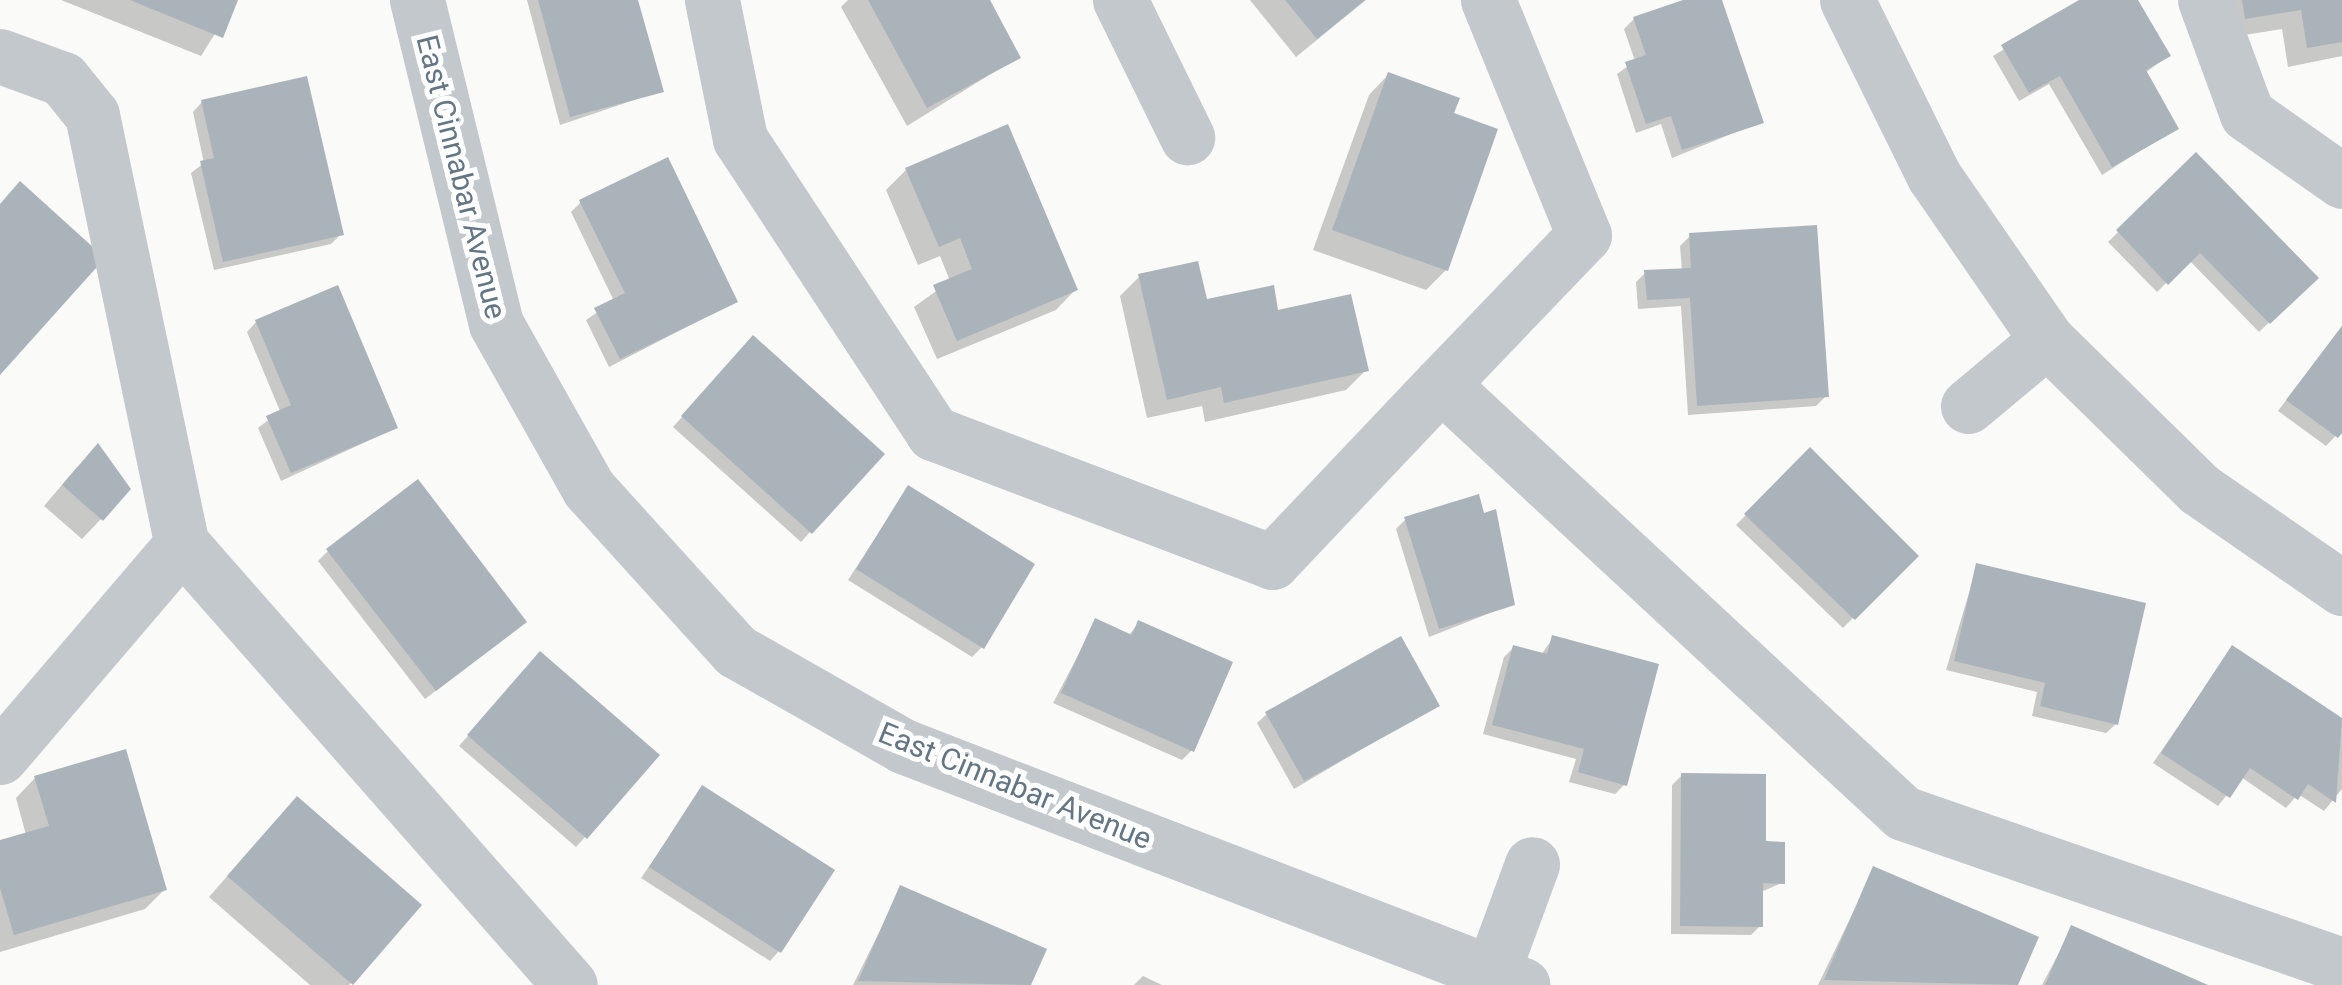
<!DOCTYPE html>
<style>
body{margin:0}
#map{position:relative;width:2342px;height:985px;overflow:hidden;background:#fafaf8;font-family:Roboto,sans-serif}
div>[style]{position:absolute}
[style*='--x']{left:calc(var(--x)*1px);top:calc(var(--y)*1px);width:calc(var(--w)*1px);rotate:calc(var(--a)*1deg)}
.shadow>*{inset:0;background:#0003}
.building>*{inset:0;background:#aab3b9}
.minor>*{height:55px;margin:-27.5px;padding:0 27.5px;transform-origin:27.5px;border-radius:27.5px;background:#c3c8cc}
span{translate:-50% -50%;white-space:nowrap;text-align:center;line-height:1.15;-webkit-text-stroke:10px #fff;paint-order:stroke}
.street-label{font-size:30px;color:#657683}
</style>
<div id="map">
<div class="shadow">
<i style="clip-path:polygon(61px 0,236px 0,201px 56px)"></i>
<i style="clip-path:polygon(527px 0,636px 0,661px 91px,560px 125px)"></i>
<i style="clip-path:polygon(848px 0,987px 0,1018px 57px,907px 126px,841px 7px)"></i>
<i style="clip-path:polygon(1250px 0,1366px 0,1296px 57px)"></i>
<i style="clip-path:polygon(1691px 0,1720px 0,1761px 122px,1672px 158px,1661px 124px,1636px 133px,1617px 74px,1635px 61px,1624px 29px,1634px 19px)"></i>
<i style="clip-path:polygon(2084px 0,2135px 0,2168px 56px,2145px 73px,2176px 128px,2102px 175px,2049px 84px,2019px 101px,1993px 56px)"></i>
<i style="clip-path:polygon(2219px 0,2342px 0,2342px 56px,2288px 67px,2282px 29px,2226px 38px)"></i>
<i style="clip-path:polygon(1388px 75px,1451px 115px,1446px 270px,1426px 290px,1313px 250px,1369px 95px)"></i>
<i style="clip-path:polygon(202px 102px,341px 234px,331px 244px,214px 270px,191px 173px,204px 163px,193px 112px)"></i>
<i style="clip-path:polygon(2196px 156px,2315px 278px,2259px 332px,2189px 260px,2157px 292px,2108px 242px)"></i>
<i style="clip-path:polygon(906px 170px,1075px 290px,1056px 310px,937px 359px,914px 307px,950px 281px,940px 256px,918px 265px,886px 190px)"></i>
<i style="clip-path:polygon(581px 202px,735px 302px,609px 367px,586px 320px,614px 301px,571px 212px)"></i>
<i style="clip-path:polygon(1690px 236px,1826px 396px,1816px 406px,1688px 415px,1681px 306px,1638px 309px,1636px 282px,1646px 272px,1682px 271px,1680px 246px)"></i>
<i style="clip-path:polygon(1140px 276px,1206px 302px,1276px 313px,1366px 370px,1346px 390px,1205px 422px,1202px 406px,1147px 418px,1120px 296px)"></i>
<i style="clip-path:polygon(256px 322px,396px 428px,281px 481px,258px 428px,280px 411px,247px 332px)"></i>
<i style="clip-path:polygon(2342px 326px,2342px 429px,2326px 446px,2278px 411px)"></i>
<i style="clip-path:polygon(744px 348px,881px 454px,801px 542px,673px 427px)"></i>
<i style="clip-path:polygon(1810px 451px,1915px 556px,1843px 628px,1736px 525px)"></i>
<i style="clip-path:polygon(78px 466px,101px 519px,82px 539px,44px 506px)"></i>
<i style="clip-path:polygon(908px 488px,982px 647px,972px 657px,848px 580px)"></i>
<i style="clip-path:polygon(1406px 519px,1513px 604px,1429px 637px,1396px 529px)"></i>
<i style="clip-path:polygon(328px 551px,514px 631px,425px 699px,318px 561px)"></i>
<i style="clip-path:polygon(1977px 566px,2116px 724px,2106px 733px,2032px 716px,2037px 692px,1946px 670px)"></i>
<i style="clip-path:polygon(1096px 621px,1128px 636px,1139px 623px,1192px 750px,1182px 760px,1053px 703px)"></i>
<i style="clip-path:polygon(1553px 638px,1625px 784px,1615px 794px,1569px 782px,1576px 759px,1483px 734px,1504px 657px,1513px 648px,1541px 655px)"></i>
<i style="clip-path:polygon(2232px 648px,2342px 721px,2342px 789px,2324px 811px,2298px 794px,2286px 808px,2241px 777px,2218px 806px,2153px 763px)"></i>
<i style="clip-path:polygon(531px 664px,585px 837px,576px 847px,459px 746px)"></i>
<i style="clip-path:polygon(1437px 705px,1294px 789px,1257px 723px,1267px 714px)"></i>
<i style="clip-path:polygon(1682px 775px,1764px 844px,1782px 883px,1761px 892px,1760px 926px,1751px 935px,1671px 934px,1672px 785px)"></i>
<i style="clip-path:polygon(35px 778px,165px 889px,145px 909px,0 952px,0 843px,26px 835px,16px 798px)"></i>
<i style="clip-path:polygon(703px 788px,779px 951px,770px 961px,641px 878px)"></i>
<i style="clip-path:polygon(277px 819px,419px 905px,349px 985px,310px 985px,209px 897px)"></i>
<i style="clip-path:polygon(1874px 869px,2036px 938px,2016px 985px,1818px 985px)"></i>
<i style="clip-path:polygon(901px 888px,1043px 951px,1028px 985px,853px 985px)"></i>
<i style="clip-path:polygon(2072px 928px,2201px 985px,2042px 985px)"></i>
<i style="clip-path:polygon(1143px 976px,1162px 985px,1134px 985px)"></i>
</div>
<div class="building">
<i style="clip-path:polygon(130px 0,238px 0,223px 38px)"></i>
<i style="clip-path:polygon(538px 0,638px 0,664px 92px,570px 117px)"></i>
<i style="clip-path:polygon(868px 0,990px 0,1021px 58px,927px 108px)"></i>
<i style="clip-path:polygon(1285px 0,1365px 0,1317px 39px)"></i>
<i style="clip-path:polygon(1683px 0,1722px 0,1764px 123px,1682px 150px,1671px 116px,1646px 124px,1625px 62px,1646px 55px,1633px 17px)"></i>
<i style="clip-path:polygon(2079px 0,2138px 0,2171px 56px,2146px 70px,2179px 129px,2112px 167px,2060px 76px,2029px 93px,2001px 45px)"></i>
<i style="clip-path:polygon(2242px 0,2342px 0,2342px 42px,2307px 48px,2301px 10px,2245px 19px)"></i>
<i style="clip-path:polygon(1388px 72px,1460px 98px,1454px 113px,1498px 129px,1448px 271px,1332px 230px)"></i>
<i style="clip-path:polygon(307px 76px,344px 235px,223px 262px,200px 161px,214px 158px,201px 100px)"></i>
<i style="clip-path:polygon(1008px 124px,1078px 290px,957px 341px,933px 285px,972px 269px,960px 238px,939px 247px,905px 168px)"></i>
<i style="clip-path:polygon(2196px 152px,2319px 278px,2270px 324px,2200px 253px,2168px 285px,2116px 230px)"></i>
<i style="clip-path:polygon(668px 157px,738px 302px,620px 359px,594px 308px,625px 293px,579px 200px)"></i>
<i style="clip-path:polygon(20px 181px,105px 258px,0 375px,0 204px)"></i>
<i style="clip-path:polygon(1817px 225px,1829px 397px,1697px 406px,1690px 298px,1647px 300px,1644px 270px,1691px 268px,1689px 233px)"></i>
<i style="clip-path:polygon(1198px 261px,1207px 299px,1274px 285px,1278px 310px,1351px 294px,1369px 371px,1224px 403px,1221px 387px,1167px 400px,1138px 274px)"></i>
<i style="clip-path:polygon(338px 285px,398px 428px,291px 473px,266px 416px,291px 405px,255px 320px)"></i>
<i style="clip-path:polygon(2342px 326px,2342px 433px,2338px 438px,2286px 400px)"></i>
<i style="clip-path:polygon(753px 335px,885px 454px,812px 534px,681px 416px)"></i>
<i style="clip-path:polygon(98px 443px,131px 489px,103px 521px,62px 485px)"></i>
<i style="clip-path:polygon(1810px 447px,1919px 556px,1855px 620px,1744px 514px)"></i>
<i style="clip-path:polygon(418px 479px,527px 622px,436px 691px,326px 549px)"></i>
<i style="clip-path:polygon(908px 485px,1035px 564px,984px 649px,856px 569px)"></i>
<i style="clip-path:polygon(1479px 494px,1484px 513px,1496px 509px,1515px 605px,1439px 629px,1404px 517px)"></i>
<i style="clip-path:polygon(1976px 563px,2146px 603px,2118px 725px,2040px 706px,2045px 683px,1954px 661px)"></i>
<i style="clip-path:polygon(1095px 618px,1132px 635px,1138px 620px,1233px 662px,1194px 752px,1061px 693px)"></i>
<i style="clip-path:polygon(1552px 635px,1659px 664px,1627px 786px,1578px 772px,1584px 749px,1492px 725px,1513px 645px,1547px 654px)"></i>
<i style="clip-path:polygon(1401px 636px,1440px 706px,1304px 781px,1265px 712px)"></i>
<i style="clip-path:polygon(2232px 645px,2342px 718px,2336px 803px,2308px 784px,2298px 800px,2250px 768px,2230px 798px,2161px 753px)"></i>
<i style="clip-path:polygon(540px 651px,660px 755px,587px 839px,467px 735px)"></i>
<i style="clip-path:polygon(126px 749px,167px 890px,14px 935px,0 888px,0 840px,49px 826px,34px 776px)"></i>
<i style="clip-path:polygon(1681px 773px,1766px 774px,1766px 841px,1785px 842px,1785px 884px,1763px 883px,1763px 927px,1680px 926px)"></i>
<i style="clip-path:polygon(702px 785px,835px 870px,781px 953px,649px 867px)"></i>
<i style="clip-path:polygon(297px 796px,422px 905px,353px 985px,227px 876px)"></i>
<i style="clip-path:polygon(1873px 866px,2039px 937px,2018px 985px,1824px 980px)"></i>
<i style="clip-path:polygon(900px 885px,1047px 949px,1031px 985px,858px 981px)"></i>
<i style="clip-path:polygon(2071px 925px,2208px 985px,2045px 985px)"></i>
</div>
<div class="minor">
<i style="--x:417;--y:0;--w:333;--a:76.3"></i>
<i style="--x:496;--y:324;--w:189;--a:60.6"></i>
<i style="--x:589;--y:489;--w:219;--a:47.8"></i>
<i style="--x:736;--y:651;--w:192;--a:29.6"></i>
<i style="--x:903;--y:746;--w:664;--a:21.08"></i>
<i style="--x:712;--y:0;--w:142;--a:78.6"></i>
<i style="--x:740;--y:139;--w:352;--a:56.7"></i>
<i style="--x:933;--y:433;--w:363;--a:20.8"></i>
<i style="--x:1272;--y:562;--w:245;--a:-46.5"></i>
<i style="--x:1120;--y:0;--w:153;--a:63.9"></i>
<i style="--x:1488;--y:0;--w:254;--a:67.8"></i>
<i style="--x:1584;--y:235;--w:207;--a:133.8"></i>
<i style="--x:1441;--y:384;--w:630;--a:42.88"></i>
<i style="--x:1903;--y:813;--w:465;--a:19.1"></i>
<i style="--x:1847;--y:0;--w:196;--a:63.7"></i>
<i style="--x:1934;--y:176;--w:199;--a:55.4"></i>
<i style="--x:2047;--y:340;--w:213;--a:44.4"></i>
<i style="--x:2199;--y:489;--w:174;--a:34.7"></i>
<i style="--x:2205;--y:0;--w:121;--a:69.8"></i>
<i style="--x:2247;--y:114;--w:116;--a:35.2"></i>
<i style="--x:0;--y:56;--w:67;--a:20.1"></i>
<i style="--x:63;--y:79;--w:46;--a:51.1"></i>
<i style="--x:92;--y:115;--w:438;--a:78.2"></i>
<i style="--x:182;--y:544;--w:587;--a:48.66"></i>
<i style="--x:1968;--y:406;--w:103;--a:-39.9"></i>
<i style="--x:0;--y:757;--w:280;--a:-49.5"></i>
<i style="--x:1492;--y:973;--w:116;--a:-69.8"></i>
</div>
<div class="street-label">
<span style="left:461px;top:177px;rotate:76deg">East Cinnabar Avenue</span>
<span style="left:1015px;top:786px;rotate:22deg">East Cinnabar Avenue</span>
</div>
</div>
